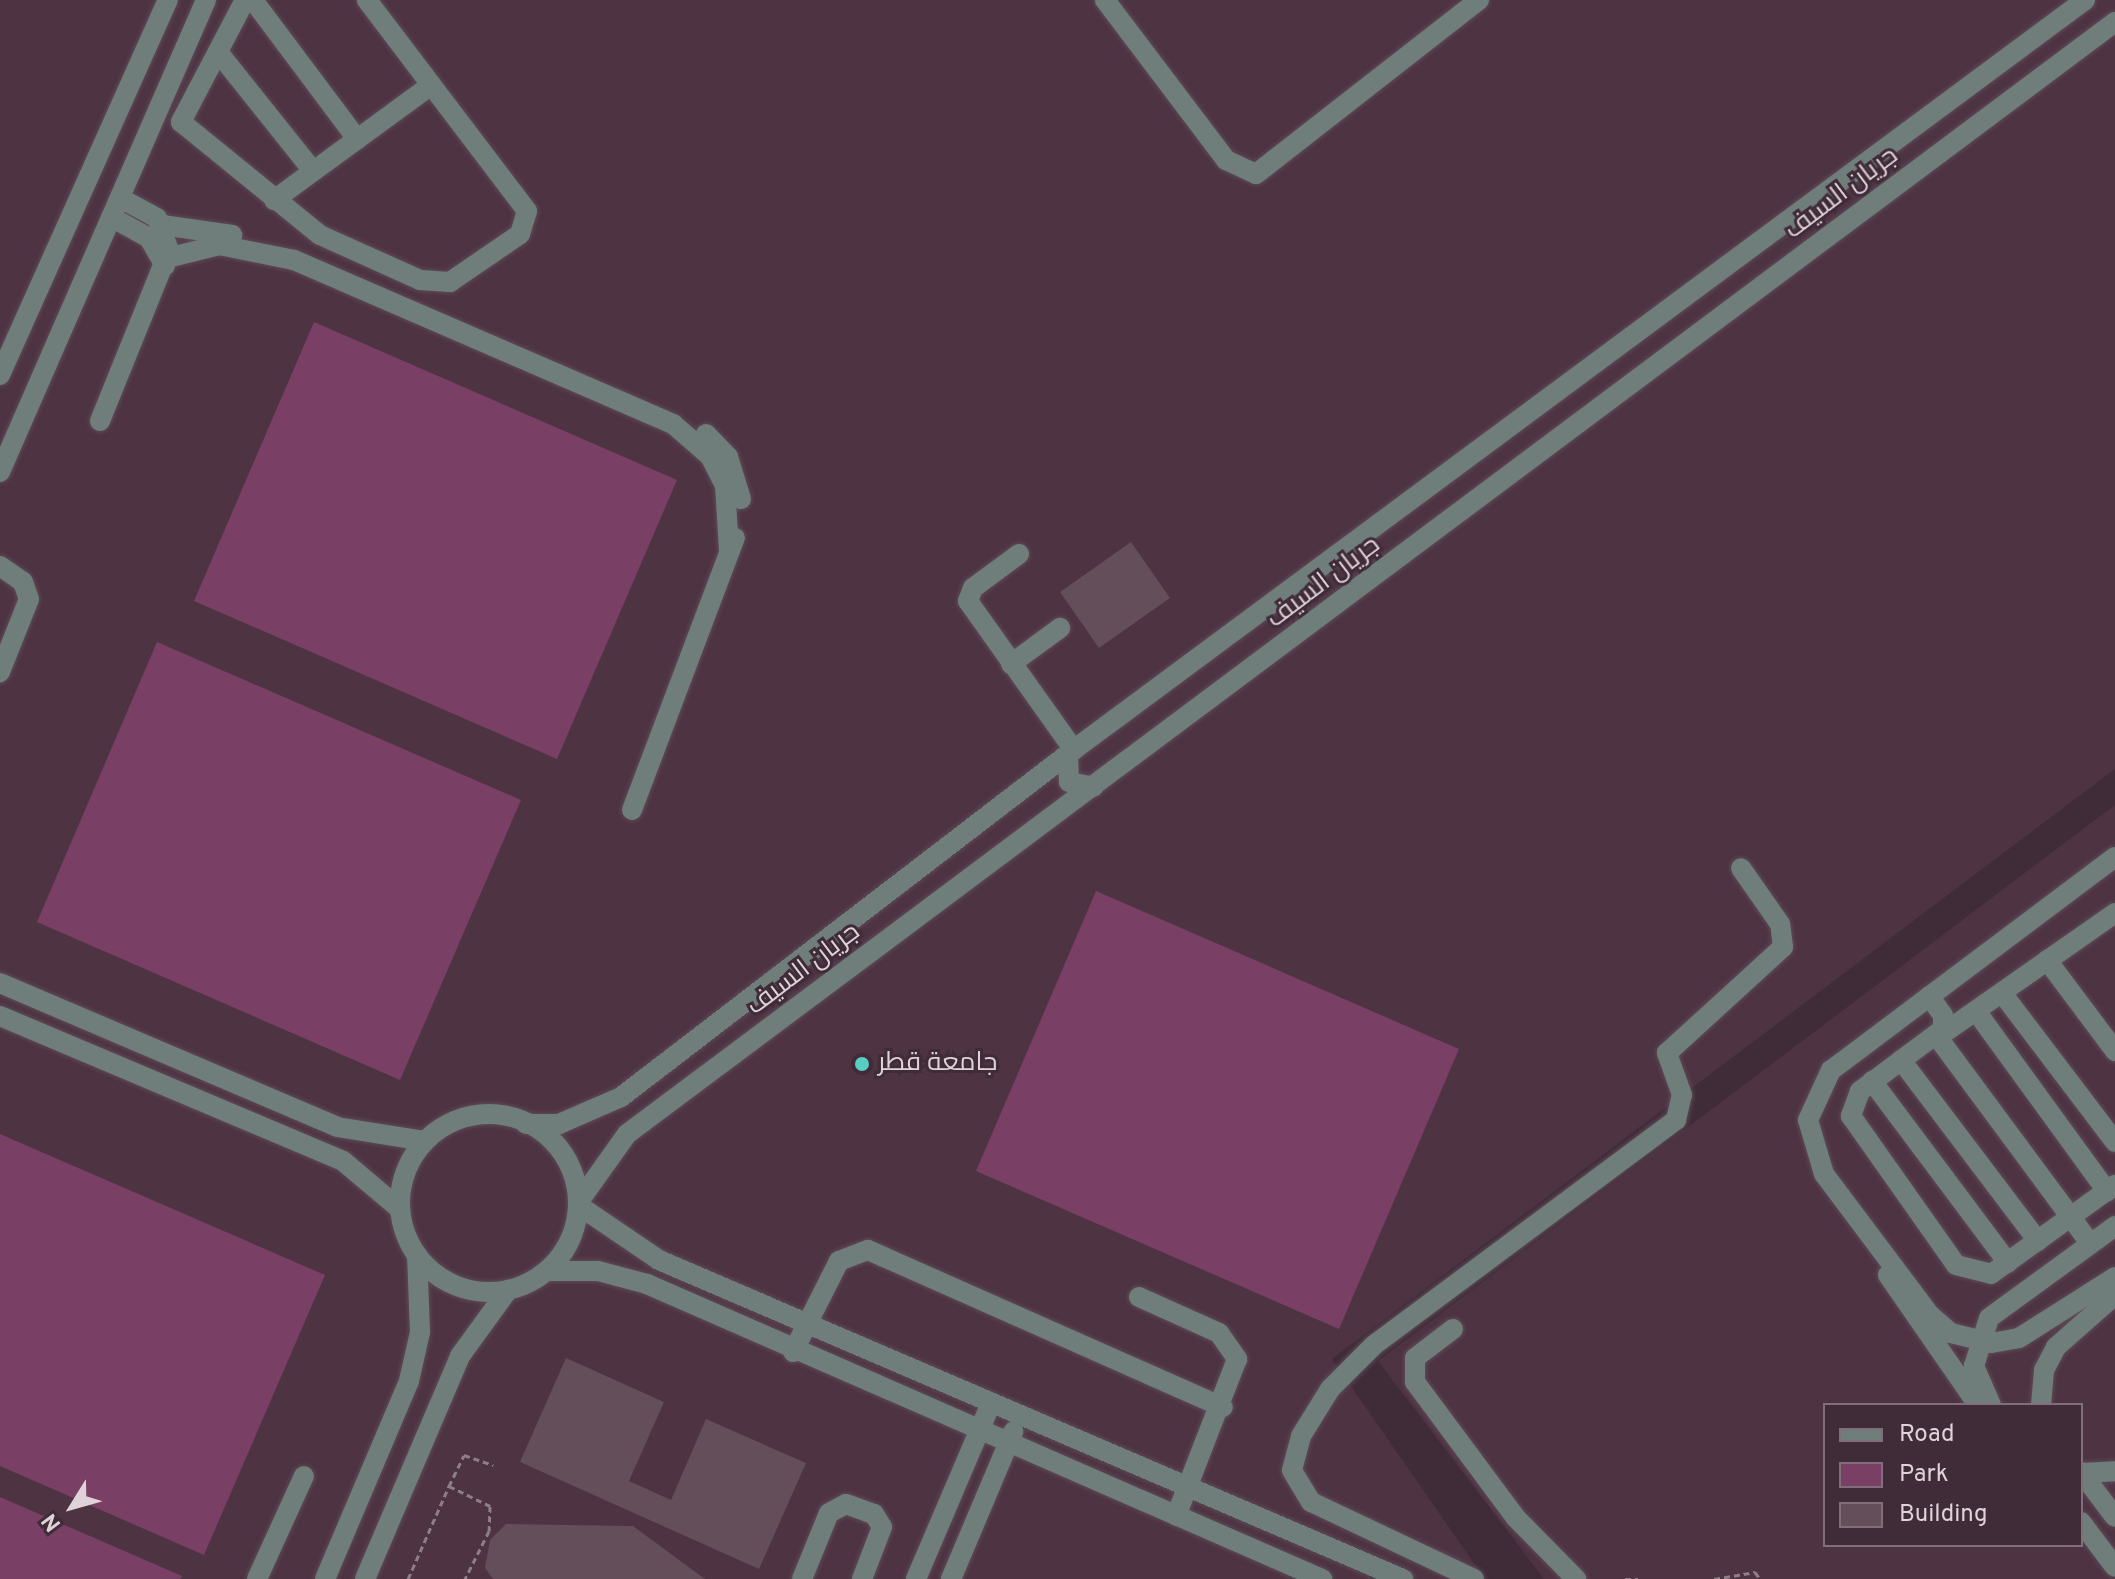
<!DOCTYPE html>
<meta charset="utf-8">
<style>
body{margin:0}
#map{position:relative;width:2115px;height:1579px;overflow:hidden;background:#402c38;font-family:Overpass,Cairo,sans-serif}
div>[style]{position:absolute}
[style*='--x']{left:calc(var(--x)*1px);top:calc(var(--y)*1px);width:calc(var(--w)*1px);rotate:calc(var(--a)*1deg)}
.built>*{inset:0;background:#4e3343}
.green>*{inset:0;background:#7a3f64}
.building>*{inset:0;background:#644e5a}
.path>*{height:3px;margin-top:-1.5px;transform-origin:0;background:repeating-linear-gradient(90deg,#8e7e87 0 6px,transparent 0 10px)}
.roads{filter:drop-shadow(0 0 2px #5d4a55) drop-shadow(0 0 2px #5d4a55)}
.minor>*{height:20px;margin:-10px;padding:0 10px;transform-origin:10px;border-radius:10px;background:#707e7b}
.minor>.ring{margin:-10px;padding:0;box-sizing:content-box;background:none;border:20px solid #707e7b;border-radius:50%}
.dots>*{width:22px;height:22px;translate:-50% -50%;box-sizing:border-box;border:4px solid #402c38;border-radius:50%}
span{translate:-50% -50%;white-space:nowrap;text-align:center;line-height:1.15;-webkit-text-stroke:6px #402c38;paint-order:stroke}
.street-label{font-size:26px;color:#dfd2d9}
.poi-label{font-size:26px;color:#dfd2d9}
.left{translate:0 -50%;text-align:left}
.legend{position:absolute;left:1823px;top:1403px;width:260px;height:144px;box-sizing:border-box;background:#402c38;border:2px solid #806e78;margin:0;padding:10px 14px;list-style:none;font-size:24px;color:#dfd2d9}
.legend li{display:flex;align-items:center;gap:16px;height:40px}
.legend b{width:40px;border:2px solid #806e78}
.north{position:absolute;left:32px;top:1467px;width:80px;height:80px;-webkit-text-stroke:6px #402c38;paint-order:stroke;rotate:233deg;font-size:22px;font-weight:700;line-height:32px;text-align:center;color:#dfd2d9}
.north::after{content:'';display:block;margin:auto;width:28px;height:36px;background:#dfd2d9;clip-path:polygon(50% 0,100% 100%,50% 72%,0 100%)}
</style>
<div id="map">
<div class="built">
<i style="clip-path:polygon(0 0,2115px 0,2115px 769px,1332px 1359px,1485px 1579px,0 1579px)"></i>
<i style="clip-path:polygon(evenodd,2115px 805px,2115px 1579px,1544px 1579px,1378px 1361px,2115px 805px,1825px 1405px,2081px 1405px,2081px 1545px,1825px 1545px,1825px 1405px)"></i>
</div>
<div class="green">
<i style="clip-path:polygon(314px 322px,677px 480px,557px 759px,194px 601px)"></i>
<i style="clip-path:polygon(157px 642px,521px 800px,400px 1080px,37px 922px)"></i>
<i style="clip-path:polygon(1096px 891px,1459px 1049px,1339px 1329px,976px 1171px)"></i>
<i style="clip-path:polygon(0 1134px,325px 1275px,204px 1555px,0 1466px)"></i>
<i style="clip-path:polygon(0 1497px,182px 1576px,180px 1579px,0 1579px)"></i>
</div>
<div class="building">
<i style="clip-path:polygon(1131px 542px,1170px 598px,1099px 648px,1060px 592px)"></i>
<i style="clip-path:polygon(566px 1358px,664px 1402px,629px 1481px,671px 1500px,706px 1419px,806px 1463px,759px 1569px,520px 1462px)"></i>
<i style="clip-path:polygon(506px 1524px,633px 1526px,705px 1579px,493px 1579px,485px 1568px,490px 1540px)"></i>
</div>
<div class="path">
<i style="--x:449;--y:1486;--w:34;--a:-64"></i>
<i style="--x:464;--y:1455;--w:31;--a:19"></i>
<i style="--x:408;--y:1579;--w:102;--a:-66.2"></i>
<i style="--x:449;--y:1486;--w:46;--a:26"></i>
<i style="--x:490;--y:1506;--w:25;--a:92"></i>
<i style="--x:489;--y:1531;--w:54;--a:116.6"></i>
<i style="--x:1625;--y:1579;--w:13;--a:0"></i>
<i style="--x:1714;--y:1579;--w:42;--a:-9.7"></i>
<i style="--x:1755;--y:1572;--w:9;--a:54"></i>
</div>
<div class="roads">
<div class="minor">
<i style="--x:245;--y:0;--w:138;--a:117.7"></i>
<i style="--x:181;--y:122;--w:179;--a:39.1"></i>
<i style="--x:320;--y:235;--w:110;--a:24.2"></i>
<i style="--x:420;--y:280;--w:30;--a:4"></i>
<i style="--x:450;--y:282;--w:85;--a:-34.4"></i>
<i style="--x:520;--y:234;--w:24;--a:-73"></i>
<i style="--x:527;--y:211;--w:265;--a:-127.2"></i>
<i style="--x:253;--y:0;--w:174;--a:53.2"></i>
<i style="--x:1105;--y:0;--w:201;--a:52.9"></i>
<i style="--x:1226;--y:160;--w:33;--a:25"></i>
<i style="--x:1256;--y:174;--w:283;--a:-38"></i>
<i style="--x:218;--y:52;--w:152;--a:51.4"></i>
<i style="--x:274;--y:200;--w:195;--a:-36.2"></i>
<i style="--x:111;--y:217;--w:43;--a:28.9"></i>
<i style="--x:149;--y:238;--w:32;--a:60"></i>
<i style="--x:162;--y:225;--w:71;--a:8.1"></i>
<i style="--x:167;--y:258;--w:54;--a:-14"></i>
<i style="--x:219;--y:245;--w:76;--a:11.3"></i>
<i style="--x:294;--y:260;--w:413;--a:23.4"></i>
<i style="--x:673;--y:424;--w:49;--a:40.9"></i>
<i style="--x:710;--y:456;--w:33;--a:63"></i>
<i style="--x:725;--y:485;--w:65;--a:86.5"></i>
<i style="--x:0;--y:375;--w:411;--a:-65.9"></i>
<i style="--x:100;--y:421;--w:184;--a:-68"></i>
<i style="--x:169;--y:250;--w:34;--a:-111"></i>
<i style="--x:157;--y:218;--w:42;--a:-151.6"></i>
<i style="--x:706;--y:434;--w:32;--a:46"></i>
<i style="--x:728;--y:457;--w:44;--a:72.8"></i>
<i style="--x:0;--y:472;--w:515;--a:-66.42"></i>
<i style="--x:1019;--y:554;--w:57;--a:143.5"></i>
<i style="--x:973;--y:588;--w:14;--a:111"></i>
<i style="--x:968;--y:601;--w:183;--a:54.6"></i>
<i style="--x:0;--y:566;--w:28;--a:35"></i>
<i style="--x:23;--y:582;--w:18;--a:71"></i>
<i style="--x:29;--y:599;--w:79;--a:111.7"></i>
<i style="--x:1011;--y:664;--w:61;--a:-36.3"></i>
<i style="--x:1068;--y:754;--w:28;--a:88"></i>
<i style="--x:1069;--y:782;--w:25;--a:11"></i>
<i style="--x:632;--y:810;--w:291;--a:-69.3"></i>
<i style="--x:2115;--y:857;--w:355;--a:143.1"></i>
<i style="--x:1831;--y:1070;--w:55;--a:114.7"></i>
<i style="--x:1808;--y:1120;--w:56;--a:73.5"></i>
<i style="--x:1824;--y:1174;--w:176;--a:53.1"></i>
<i style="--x:1930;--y:1315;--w:28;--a:41"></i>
<i style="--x:1951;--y:1333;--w:41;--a:14"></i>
<i style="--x:1991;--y:1343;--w:28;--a:-10"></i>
<i style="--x:2019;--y:1338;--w:114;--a:-32.4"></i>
<i style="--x:2047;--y:960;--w:114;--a:53.2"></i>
<i style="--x:0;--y:983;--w:366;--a:23.1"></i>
<i style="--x:337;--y:1127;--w:88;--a:9.1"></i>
<i style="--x:2002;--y:993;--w:187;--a:52.8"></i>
<i style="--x:1929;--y:996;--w:24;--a:54"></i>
<i style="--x:1943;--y:1015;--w:14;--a:90"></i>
<i style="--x:1943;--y:1029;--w:104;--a:143.2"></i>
<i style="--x:1860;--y:1091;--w:27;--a:110"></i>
<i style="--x:1851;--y:1116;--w:182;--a:54.8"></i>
<i style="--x:1956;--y:1265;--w:36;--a:14"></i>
<i style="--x:1991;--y:1274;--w:153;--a:-35.7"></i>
<i style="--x:1976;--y:1011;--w:223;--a:54"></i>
<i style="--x:0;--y:1016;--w:372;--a:22.9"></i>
<i style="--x:343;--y:1161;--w:75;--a:40.1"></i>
<i style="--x:1936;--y:1035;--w:259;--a:53.5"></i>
<i style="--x:1938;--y:1037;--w:216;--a:-35"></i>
<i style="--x:1901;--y:1060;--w:227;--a:52.9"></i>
<i style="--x:1872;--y:1081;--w:227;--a:53.2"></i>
<i class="ring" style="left:400px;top:1114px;width:158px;height:158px"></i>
<i style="--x:526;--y:1124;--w:33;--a:0"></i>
<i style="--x:559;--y:1124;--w:68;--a:-23.5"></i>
<i style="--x:621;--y:1097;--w:563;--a:-37.5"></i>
<i style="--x:1068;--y:754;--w:1266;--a:-36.55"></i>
<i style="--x:580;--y:1200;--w:81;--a:-54.5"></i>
<i style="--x:627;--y:1134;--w:1858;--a:-36.77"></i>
<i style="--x:578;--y:1205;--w:98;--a:34.2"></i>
<i style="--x:659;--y:1260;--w:810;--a:23.21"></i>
<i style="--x:547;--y:1271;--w:51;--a:0"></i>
<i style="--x:598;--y:1271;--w:51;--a:14.9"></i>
<i style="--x:647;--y:1284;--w:737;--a:23.61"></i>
<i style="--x:1888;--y:1275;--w:158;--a:55.3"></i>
<i style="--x:1139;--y:1297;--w:88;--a:24.2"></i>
<i style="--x:1219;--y:1333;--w:32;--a:55"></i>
<i style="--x:1237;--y:1359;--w:168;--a:111.2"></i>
<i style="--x:1453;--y:1329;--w:48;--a:142.7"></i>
<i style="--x:1415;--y:1358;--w:24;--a:90"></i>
<i style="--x:1415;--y:1382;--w:169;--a:53.4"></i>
<i style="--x:1516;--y:1518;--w:86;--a:45.5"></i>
<i style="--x:793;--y:1352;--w:102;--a:-63.2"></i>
<i style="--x:839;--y:1261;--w:31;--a:-21"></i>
<i style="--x:868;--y:1250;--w:388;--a:23.9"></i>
<i style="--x:1991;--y:1405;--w:43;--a:-113.6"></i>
<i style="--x:1974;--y:1366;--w:50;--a:-72.6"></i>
<i style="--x:1989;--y:1318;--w:156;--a:-36.1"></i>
<i style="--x:2041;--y:1405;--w:35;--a:-85"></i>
<i style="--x:2044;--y:1370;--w:26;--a:-62"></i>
<i style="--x:2056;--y:1347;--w:79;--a:-41.4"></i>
<i style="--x:2081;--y:1472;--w:56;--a:52.9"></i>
<i style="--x:2082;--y:1473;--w:33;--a:-3"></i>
<i style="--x:2081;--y:1522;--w:56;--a:52.9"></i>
<i style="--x:257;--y:1579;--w:113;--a:-65.5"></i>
<i style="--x:325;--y:1579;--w:215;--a:-67"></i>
<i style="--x:409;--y:1381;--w:50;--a:-77.3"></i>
<i style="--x:420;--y:1332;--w:77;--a:-92.2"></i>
<i style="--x:365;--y:1579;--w:242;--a:-66.9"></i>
<i style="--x:460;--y:1356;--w:82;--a:-54"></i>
<i style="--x:802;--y:1579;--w:71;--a:-67.8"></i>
<i style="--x:829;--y:1513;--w:19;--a:-28"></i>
<i style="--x:846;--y:1504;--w:30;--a:20"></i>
<i style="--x:874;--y:1514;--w:15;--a:58"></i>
<i style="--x:882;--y:1527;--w:56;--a:111"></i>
<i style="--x:916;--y:1579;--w:191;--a:-66.9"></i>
<i style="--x:951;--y:1579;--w:160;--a:-67.1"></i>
<i style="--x:1474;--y:1579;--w:180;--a:-154.7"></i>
<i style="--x:1311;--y:1502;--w:37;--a:-121"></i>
<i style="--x:1292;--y:1470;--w:35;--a:-75"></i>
<i style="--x:1301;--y:1436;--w:55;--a:-58.3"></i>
<i style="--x:1330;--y:1389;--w:62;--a:-45"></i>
<i style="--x:1374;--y:1345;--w:377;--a:-36.7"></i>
<i style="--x:1676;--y:1120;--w:26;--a:-77"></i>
<i style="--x:1682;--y:1095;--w:45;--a:-109.7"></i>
<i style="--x:1667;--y:1053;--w:157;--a:-42.4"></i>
<i style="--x:1783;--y:947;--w:23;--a:-97"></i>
<i style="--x:1780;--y:924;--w:68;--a:-124.9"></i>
</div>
</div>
<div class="dots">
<i style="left:862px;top:1064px;background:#57cec1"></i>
</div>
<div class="street-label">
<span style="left:1842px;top:194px;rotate:-37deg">جريان السيف</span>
<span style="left:1324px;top:583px;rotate:-37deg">جريان السيف</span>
<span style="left:804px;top:970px;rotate:-37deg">جريان السيف</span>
</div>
<div class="poi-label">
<span class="left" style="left:878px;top:1064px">جامعة قطر</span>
</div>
<ul class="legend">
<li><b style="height:10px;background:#707e7b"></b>Road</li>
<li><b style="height:22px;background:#7a3f64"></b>Park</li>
<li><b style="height:22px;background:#644e5a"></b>Building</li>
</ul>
<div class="north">N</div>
</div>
